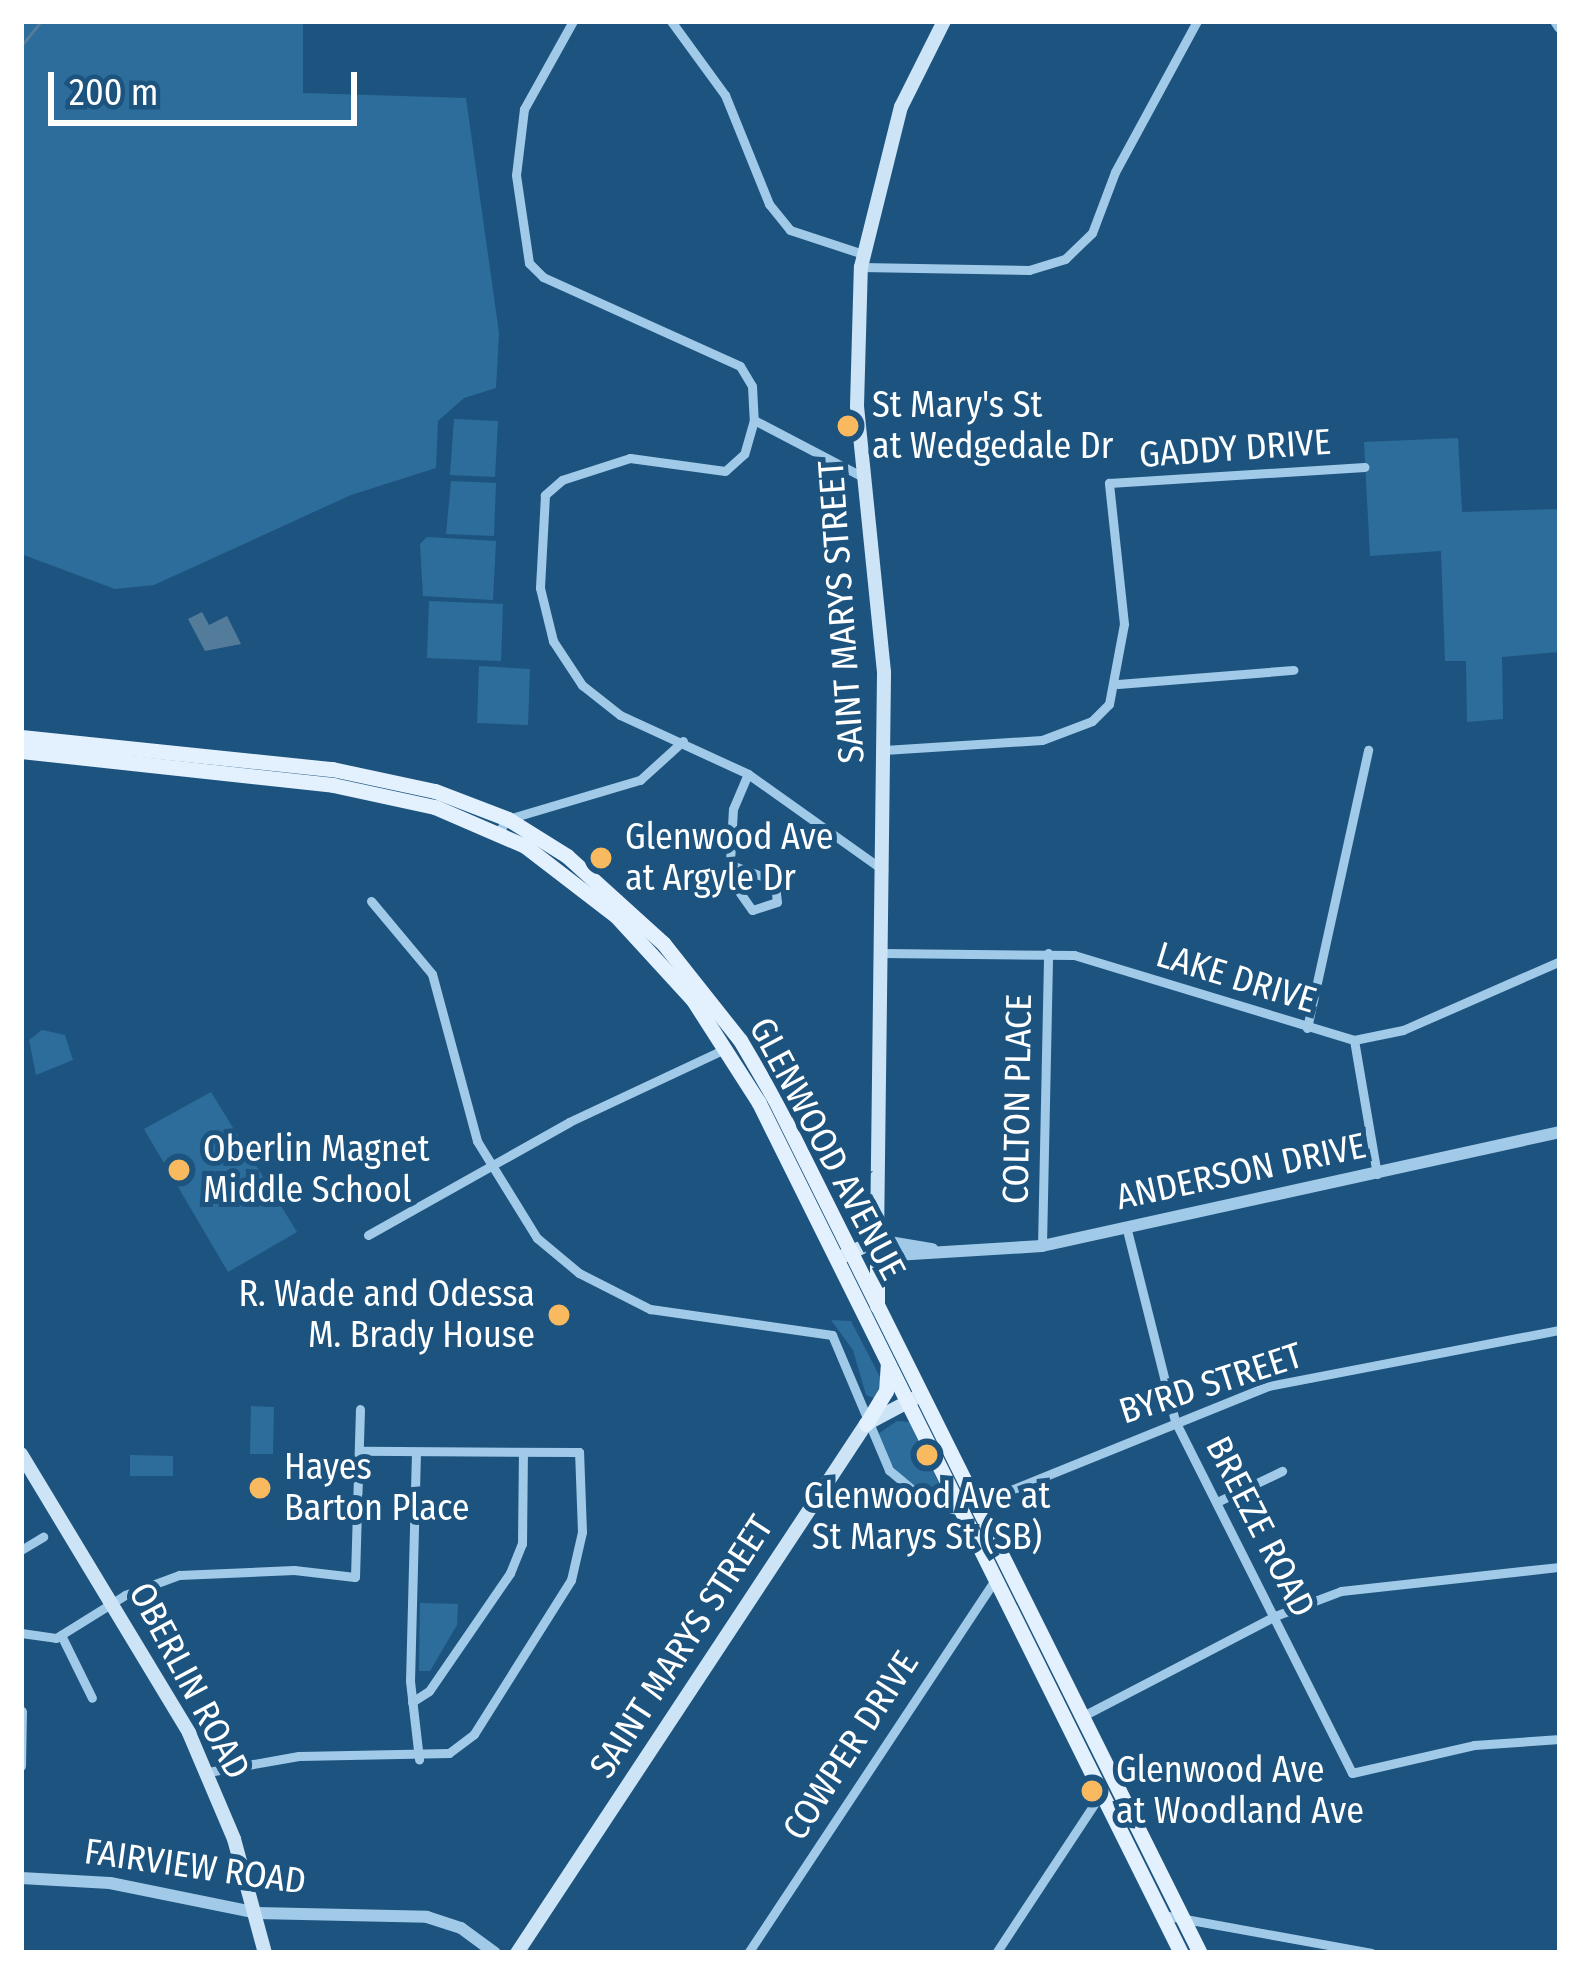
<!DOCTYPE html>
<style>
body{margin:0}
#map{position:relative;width:1581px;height:1974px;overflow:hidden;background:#1d547f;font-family:"Fira Sans Condensed",sans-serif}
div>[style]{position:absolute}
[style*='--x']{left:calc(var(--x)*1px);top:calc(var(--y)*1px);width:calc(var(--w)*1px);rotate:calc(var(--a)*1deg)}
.green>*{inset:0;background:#2d6d9b}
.water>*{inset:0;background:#537b9a}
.stream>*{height:3px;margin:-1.5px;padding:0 1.5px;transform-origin:1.5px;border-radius:1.5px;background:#537b9a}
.minor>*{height:9px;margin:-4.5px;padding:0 4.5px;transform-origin:4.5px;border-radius:4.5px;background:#a1cae8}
.tertiary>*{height:12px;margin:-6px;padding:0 6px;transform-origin:6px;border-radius:6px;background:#a1cae8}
.secondary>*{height:14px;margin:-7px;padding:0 7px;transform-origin:7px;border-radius:7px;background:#cce4f6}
.primary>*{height:15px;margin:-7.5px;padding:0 7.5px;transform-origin:7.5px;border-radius:7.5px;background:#e3f1fe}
.dots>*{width:33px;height:33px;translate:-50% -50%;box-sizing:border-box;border:6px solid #1d547f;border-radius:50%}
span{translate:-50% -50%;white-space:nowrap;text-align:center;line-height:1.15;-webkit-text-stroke:10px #1d547f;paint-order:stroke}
.poi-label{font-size:36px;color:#fff}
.left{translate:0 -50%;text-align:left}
.right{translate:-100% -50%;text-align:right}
.street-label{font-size:36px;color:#fff}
.frame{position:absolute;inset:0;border:24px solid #fff;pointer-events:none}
.scale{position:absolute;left:48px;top:72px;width:309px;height:54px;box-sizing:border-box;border:6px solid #fff;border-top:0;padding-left:15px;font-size:36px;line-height:42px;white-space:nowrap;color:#fff;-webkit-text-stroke:9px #1d547f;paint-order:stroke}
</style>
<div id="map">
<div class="green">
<i style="clip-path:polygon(21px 21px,303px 21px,303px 93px,466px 98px,499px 333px,496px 388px,464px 398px,438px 421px,436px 468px,351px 495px,154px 585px,115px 589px,21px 554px)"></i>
<i style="clip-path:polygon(454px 419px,498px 421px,495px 477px,450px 475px)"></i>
<i style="clip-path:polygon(1458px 438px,1462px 512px,1560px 509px,1560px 652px,1502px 657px,1503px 719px,1467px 722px,1466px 661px,1445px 661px,1441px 551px,1370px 556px,1364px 442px)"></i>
<i style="clip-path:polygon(451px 481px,496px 483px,494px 536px,446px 534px)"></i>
<i style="clip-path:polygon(427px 537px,496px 541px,493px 600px,423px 596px,420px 544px)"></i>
<i style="clip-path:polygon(429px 601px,503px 604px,501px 661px,427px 658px)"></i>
<i style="clip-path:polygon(479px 666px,530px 669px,528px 725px,477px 723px)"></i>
<i style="clip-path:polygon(42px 1030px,65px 1035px,73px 1060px,36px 1075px,29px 1040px)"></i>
<i style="clip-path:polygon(211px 1092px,297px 1232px,228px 1272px,144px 1129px)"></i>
<i style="clip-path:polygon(831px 1320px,851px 1321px,881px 1379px,876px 1399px,866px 1395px,853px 1350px)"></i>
<i style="clip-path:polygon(251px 1406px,274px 1407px,273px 1454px,250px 1454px)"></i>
<i style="clip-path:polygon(897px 1421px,909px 1422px,949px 1504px,912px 1487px,889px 1462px,878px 1434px)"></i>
<i style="clip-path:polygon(130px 1455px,173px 1456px,173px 1476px,130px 1476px)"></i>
<i style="clip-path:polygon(420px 1603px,458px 1604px,457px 1625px,430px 1671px,419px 1671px)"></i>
</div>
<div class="water">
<i style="clip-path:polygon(202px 612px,209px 625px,227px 616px,241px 644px,205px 651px,188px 619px)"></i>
</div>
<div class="stream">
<i style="--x:21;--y:46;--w:32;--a:-51"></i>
</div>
<div class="minor">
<i style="--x:573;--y:21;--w:101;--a:119.1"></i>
<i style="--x:524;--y:109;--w:66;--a:96.9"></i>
<i style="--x:516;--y:175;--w:89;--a:81.6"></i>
<i style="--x:529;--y:263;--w:20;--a:45"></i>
<i style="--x:543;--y:277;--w:216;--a:24.3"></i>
<i style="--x:740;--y:366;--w:23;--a:59"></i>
<i style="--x:752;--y:386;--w:34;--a:87"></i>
<i style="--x:754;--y:420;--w:35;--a:106"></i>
<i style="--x:744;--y:454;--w:25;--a:138"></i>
<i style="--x:725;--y:471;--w:96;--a:-172.2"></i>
<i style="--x:630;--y:458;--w:71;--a:162.1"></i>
<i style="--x:562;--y:480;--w:23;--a:139"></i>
<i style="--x:545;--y:495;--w:93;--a:93.1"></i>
<i style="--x:540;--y:588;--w:55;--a:76.2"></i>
<i style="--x:553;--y:641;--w:53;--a:56.6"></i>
<i style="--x:582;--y:685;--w:48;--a:38.3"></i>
<i style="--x:620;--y:715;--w:141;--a:24.7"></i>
<i style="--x:748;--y:774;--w:166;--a:35.4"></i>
<i style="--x:671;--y:21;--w:92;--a:53.9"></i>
<i style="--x:725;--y:95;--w:118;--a:68"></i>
<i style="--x:769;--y:204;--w:33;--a:51"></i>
<i style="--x:790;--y:230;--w:77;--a:18.2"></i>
<i style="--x:861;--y:267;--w:168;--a:1"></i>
<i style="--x:1029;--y:270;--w:38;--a:-17"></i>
<i style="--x:1065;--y:259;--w:37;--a:-44"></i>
<i style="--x:1092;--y:233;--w:65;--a:-69.3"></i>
<i style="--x:1115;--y:172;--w:172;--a:-61.5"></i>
<i style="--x:754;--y:420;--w:123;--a:27.6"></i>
<i style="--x:1118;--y:684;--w:176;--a:-4.6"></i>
<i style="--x:884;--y:750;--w:158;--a:-3.6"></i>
<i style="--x:1042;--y:740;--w:53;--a:-20.8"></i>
<i style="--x:1092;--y:721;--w:24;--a:-45"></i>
<i style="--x:1109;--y:704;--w:81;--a:-79.4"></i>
<i style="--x:1124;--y:624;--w:142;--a:-96.1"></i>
<i style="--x:1109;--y:483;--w:256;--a:-3.6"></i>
<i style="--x:498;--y:832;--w:16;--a:-52"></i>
<i style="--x:508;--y:819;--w:138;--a:-16.5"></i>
<i style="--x:640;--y:780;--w:58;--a:-42.2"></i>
<i style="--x:731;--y:865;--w:47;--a:20"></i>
<i style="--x:775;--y:881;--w:21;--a:85"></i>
<i style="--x:777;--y:902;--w:26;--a:162"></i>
<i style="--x:752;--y:910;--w:24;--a:-125"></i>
<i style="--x:738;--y:890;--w:29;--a:-106"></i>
<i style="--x:730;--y:862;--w:53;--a:-86.8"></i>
<i style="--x:733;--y:809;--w:38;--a:-67"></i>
<i style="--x:371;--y:901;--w:95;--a:50.1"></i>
<i style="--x:432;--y:974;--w:173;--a:74.9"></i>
<i style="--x:477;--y:1141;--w:114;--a:58.3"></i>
<i style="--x:537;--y:1238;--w:55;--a:39.8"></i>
<i style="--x:579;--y:1273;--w:80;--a:26.9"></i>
<i style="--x:650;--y:1309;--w:184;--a:8.1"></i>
<i style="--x:832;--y:1335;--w:147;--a:67.1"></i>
<i style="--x:889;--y:1470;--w:50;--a:40.1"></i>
<i style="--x:927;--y:1502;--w:35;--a:15"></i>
<i style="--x:882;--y:953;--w:192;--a:0.6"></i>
<i style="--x:1074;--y:955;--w:293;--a:16.9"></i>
<i style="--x:1354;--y:1040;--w:50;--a:-11.5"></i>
<i style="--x:1403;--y:1030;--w:171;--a:-23.7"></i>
<i style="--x:1307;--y:1028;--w:285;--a:-77.6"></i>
<i style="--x:1354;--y:1040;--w:136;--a:80.3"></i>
<i style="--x:1126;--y:1226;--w:201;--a:75.9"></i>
<i style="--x:1175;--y:1421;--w:394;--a:63.3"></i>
<i style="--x:1352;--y:1773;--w:125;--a:-12.9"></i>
<i style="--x:1474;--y:1745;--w:86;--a:-4"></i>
<i style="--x:368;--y:1235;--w:231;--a:-29.3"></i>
<i style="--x:569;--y:1122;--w:172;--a:-25.1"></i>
<i style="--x:1042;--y:1246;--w:293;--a:-88.8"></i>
<i style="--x:416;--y:1452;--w:229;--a:91.5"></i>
<i style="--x:410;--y:1681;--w:79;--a:83.4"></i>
<i style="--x:1219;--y:1501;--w:70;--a:-25.5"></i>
<i style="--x:976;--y:1504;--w:315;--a:-22"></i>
<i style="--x:1268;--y:1386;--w:297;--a:-10.9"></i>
<i style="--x:21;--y:1550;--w:26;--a:-31"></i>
<i style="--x:21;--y:1633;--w:35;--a:8"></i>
<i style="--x:56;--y:1638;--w:81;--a:-31.9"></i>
<i style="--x:125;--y:1595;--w:58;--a:-20.3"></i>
<i style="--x:179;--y:1575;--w:115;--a:-2.5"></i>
<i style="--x:294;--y:1570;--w:61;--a:6.5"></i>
<i style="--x:355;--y:1577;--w:168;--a:-88.3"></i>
<i style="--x:61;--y:1635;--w:70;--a:63.8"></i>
<i style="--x:412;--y:1702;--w:20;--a:-33"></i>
<i style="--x:429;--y:1691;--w:143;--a:-55.5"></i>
<i style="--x:510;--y:1573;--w:31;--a:-68"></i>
<i style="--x:522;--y:1544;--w:92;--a:-89.4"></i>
<i style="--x:1081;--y:1717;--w:219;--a:-27.5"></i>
<i style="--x:1275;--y:1616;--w:71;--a:-20.7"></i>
<i style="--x:1341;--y:1591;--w:220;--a:-6.3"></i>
<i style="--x:21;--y:1766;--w:55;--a:-89"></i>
<i style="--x:208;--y:1772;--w:92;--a:-10"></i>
<i style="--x:299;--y:1756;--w:150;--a:-1.1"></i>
<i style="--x:449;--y:1753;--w:31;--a:-37"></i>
<i style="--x:474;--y:1734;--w:182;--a:-57.8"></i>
<i style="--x:571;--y:1580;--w:49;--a:-77.1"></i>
<i style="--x:582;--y:1532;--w:80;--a:-92.1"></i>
<i style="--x:579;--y:1452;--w:219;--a:-179.7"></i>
<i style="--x:1163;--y:1915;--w:212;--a:10.3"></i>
<i style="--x:748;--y:1953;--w:450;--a:-56.5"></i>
<i style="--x:996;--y:1953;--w:193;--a:-56.6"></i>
</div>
<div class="tertiary">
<i style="--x:1556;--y:21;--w:7;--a:56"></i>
<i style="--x:877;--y:1240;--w:56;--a:9.3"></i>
<i style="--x:879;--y:1256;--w:163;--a:-3.5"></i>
<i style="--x:1042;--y:1246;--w:530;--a:-12.41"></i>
<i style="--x:21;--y:1878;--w:89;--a:3.2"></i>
<i style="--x:110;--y:1883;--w:150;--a:11.5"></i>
<i style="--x:257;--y:1913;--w:170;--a:1.3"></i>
<i style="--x:427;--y:1917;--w:36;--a:18"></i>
<i style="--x:461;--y:1928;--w:42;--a:36.3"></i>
</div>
<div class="secondary">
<i style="--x:841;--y:1257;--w:40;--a:-25"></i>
<i style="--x:877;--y:1240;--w:568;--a:-89.29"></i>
<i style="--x:884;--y:672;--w:267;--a:-95.8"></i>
<i style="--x:857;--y:406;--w:139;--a:-88.4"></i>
<i style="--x:861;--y:267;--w:165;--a:-76"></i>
<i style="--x:901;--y:107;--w:96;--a:-63.4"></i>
<i style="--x:21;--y:1454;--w:326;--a:58.9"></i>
<i style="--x:189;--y:1733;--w:115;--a:67"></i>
<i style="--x:234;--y:1839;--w:118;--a:74.8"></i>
<i style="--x:517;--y:1953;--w:634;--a:-56.59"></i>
<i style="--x:866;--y:1424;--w:58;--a:-27.9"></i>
</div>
<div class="primary">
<i style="--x:21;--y:737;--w:313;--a:5.9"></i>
<i style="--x:332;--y:769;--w:105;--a:12.1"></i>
<i style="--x:435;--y:791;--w:78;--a:21"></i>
<i style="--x:508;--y:819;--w:70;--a:32.1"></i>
<i style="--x:567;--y:856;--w:130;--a:42.2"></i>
<i style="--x:663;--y:943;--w:124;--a:51.6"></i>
<i style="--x:740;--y:1040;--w:69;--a:59.7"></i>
<i style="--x:775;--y:1100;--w:953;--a:63.52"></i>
<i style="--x:21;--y:751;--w:314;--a:6.2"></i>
<i style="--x:333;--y:785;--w:104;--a:12.2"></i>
<i style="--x:435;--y:807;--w:98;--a:23.4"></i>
<i style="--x:525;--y:846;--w:115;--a:37.6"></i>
<i style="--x:616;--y:916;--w:114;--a:47.5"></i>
<i style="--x:693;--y:1000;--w:122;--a:57.3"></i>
<i style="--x:759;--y:1103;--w:949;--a:63.6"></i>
<i style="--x:877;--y:1240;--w:66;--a:90"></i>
<i style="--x:866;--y:1424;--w:39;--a:-59"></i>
<i style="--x:886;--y:1391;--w:27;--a:-86"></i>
</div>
<div class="dots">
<i style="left:848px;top:426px;background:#f8b95f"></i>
<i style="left:601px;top:858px;background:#f8b95f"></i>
<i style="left:179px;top:1170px;background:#f8b95f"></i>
<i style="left:559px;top:1315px;background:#f8b95f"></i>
<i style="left:927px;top:1455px;background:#f8b95f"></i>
<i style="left:260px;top:1488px;background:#f8b95f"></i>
<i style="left:1092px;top:1791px;background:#f8b95f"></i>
</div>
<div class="poi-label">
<span class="left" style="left:872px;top:426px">St Mary's St<br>at Wedgedale Dr</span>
<span class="left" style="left:625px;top:858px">Glenwood Ave<br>at Argyle Dr</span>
<span class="left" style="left:203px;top:1170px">Oberlin Magnet<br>Middle School</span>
<span class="right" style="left:535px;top:1315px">R. Wade and Odessa<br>M. Brady House</span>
<span class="left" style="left:284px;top:1488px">Hayes<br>Barton Place</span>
<span style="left:927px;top:1517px">Glenwood Ave at<br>St Marys St (SB)</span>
<span class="left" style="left:1116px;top:1791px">Glenwood Ave<br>at Woodland Ave</span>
</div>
<div class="street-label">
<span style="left:1235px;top:449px;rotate:-4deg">GADDY DRIVE</span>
<span style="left:842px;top:612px;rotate:-94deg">SAINT MARYS STREET</span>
<span style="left:1236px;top:978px;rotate:17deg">LAKE DRIVE</span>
<span style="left:1018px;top:1099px;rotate:-89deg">COLTON PLACE</span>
<span style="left:827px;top:1149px;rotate:62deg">GLENWOOD AVENUE</span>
<span style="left:1241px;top:1172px;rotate:-12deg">ANDERSON DRIVE</span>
<span style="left:1211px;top:1384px;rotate:-18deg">BYRD STREET</span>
<span style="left:1260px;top:1527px;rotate:63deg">BREEZE ROAD</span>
<span style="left:682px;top:1647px;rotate:-57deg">SAINT MARYS STREET</span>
<span style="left:189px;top:1681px;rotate:62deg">OBERLIN ROAD</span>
<span style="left:851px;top:1746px;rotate:-57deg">COWPER DRIVE</span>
<span style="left:195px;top:1867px;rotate:8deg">FAIRVIEW ROAD</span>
</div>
<div class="frame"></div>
<div class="scale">200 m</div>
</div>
